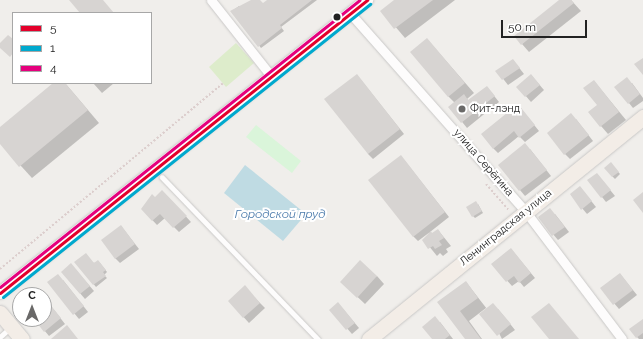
<!DOCTYPE html>
<meta charset="utf-8">
<style>
body{margin:0}
#map{position:relative;width:643px;height:339px;overflow:hidden;background:#f0eeeb;font-family:Raleway,sans-serif}
div>[style]{position:absolute}
[style*='--x']{left:calc(var(--x)*1px);top:calc(var(--y)*1px);width:calc(var(--w)*1px);rotate:calc(var(--a)*1deg)}
.grass>*{inset:0;background:#ddeccb}
.park>*{inset:0;background:#daf5da}
.water>*{inset:0;background:#bfdbe3}
.shadow>*{inset:0;background:#0003}
.building>*{inset:0;background:#d7d4d2}
.path>*{height:2px;margin-top:-1px;transform-origin:0;background:repeating-linear-gradient(90deg,#dccecd 0 2px,transparent 0 4px)}
.roads{filter:drop-shadow(0 0 1px #c9c8c7) drop-shadow(0 0 1px #c9c8c7)}
.service>*{height:4.5px;margin:-2.25px;padding:0 2.25px;transform-origin:2.25px;border-radius:2.25px;background:#fdfcfc}
.minor>*{height:9px;margin:-4.5px;padding:0 4.5px;transform-origin:4.5px;border-radius:4.5px;background:#fdfcfc}
.tertiary>*{height:12px;margin:-6px;padding:0 6px;transform-origin:6px;border-radius:6px;background:#fdfcfc}
.primary>*{height:15px;margin:-7.5px;padding:0 7.5px;transform-origin:7.5px;border-radius:7.5px;background:#f3ede7}
.bus-1>*{height:3px;margin:-1.5px;padding:0 1.5px;transform-origin:1.5px;border-radius:1.5px;background:#e4002b}
.bus-2>*{height:3px;margin:-1.5px;padding:0 1.5px;transform-origin:1.5px;border-radius:1.5px;background:#00a9ce}
.bus-3>*{height:3px;margin:-1.5px;padding:0 1.5px;transform-origin:1.5px;border-radius:1.5px;background:#e5007d}
.dots>*{width:11px;height:11px;translate:-50% -50%;box-sizing:border-box;border:2px solid #fff;border-radius:50%}
span{translate:-50% -50%;white-space:nowrap;text-align:center;line-height:1.15;-webkit-text-stroke:4px #fff;paint-order:stroke}
.poi-label{font-size:11px;color:#222}
.left{translate:0 -50%;text-align:left}
.street-label{font-size:11px;color:#222}
.water-label{font-size:12px;color:#4a7aab;font-style:italic}
.legend{position:absolute;left:12px;top:12px;width:140px;height:72px;box-sizing:border-box;background:#fff;border:1px solid #a7a7a7;margin:0;padding:5px 7px;list-style:none;font-size:12px;color:#222}
.legend li{display:flex;align-items:center;gap:8px;height:20px}
.legend b{width:20px;border:1px solid #a7a7a7}
.north{position:absolute;left:12px;top:287px;width:40px;height:40px;box-sizing:border-box;background:#fff;border:1px solid #a7a7a7;border-radius:50%;rotate:0deg;font-size:11px;font-weight:700;line-height:16px;text-align:center;color:#222}
.north::after{content:'';display:block;margin:auto;width:14px;height:18px;background:#6a6968;clip-path:polygon(50% 0,100% 100%,50% 72%,0 100%)}
.scale{position:absolute;left:501px;top:20px;width:86px;height:18px;box-sizing:border-box;border:2px solid #222;border-top:0;padding-left:5px;font-size:12px;line-height:14px;white-space:nowrap;color:#222;-webkit-text-stroke:3px #fff;paint-order:stroke}
</style>
<div id="map">
<div class="grass">
<i style="clip-path:polygon(236px 43px,254px 63px,226px 87px,209px 67px)"></i>
</div>
<div class="park">
<i style="clip-path:polygon(256px 125px,301px 161px,292px 173px,246px 137px)"></i>
</div>
<div class="water">
<i style="clip-path:polygon(245px 165px,306px 214px,283px 241px,224px 193px)"></i>
</div>
<div class="shadow">
<i style="clip-path:polygon(253px 0,259px 0,263px 4px,269px 0,317px 0,281px 27px,284px 31px,261px 48px,232px 11px,239px 6px,242px 8px)"></i>
<i style="clip-path:polygon(396px 0,455px 0,405px 38px,382px 11px)"></i>
<i style="clip-path:polygon(561px 0,571px 0,581px 11px,529px 52px,522px 44px)"></i>
<i style="clip-path:polygon(427px 39px,474px 93px,467px 99px,469px 101px,491px 92px,499px 102px,467px 128px,450px 107px,455px 103px,448px 96px)"></i>
<i style="clip-path:polygon(513px 60px,524px 74px,508px 85px,497px 71px)"></i>
<i style="clip-path:polygon(531px 75px,544px 90px,531px 102px,518px 87px)"></i>
<i style="clip-path:polygon(361px 80px,404px 134px,373px 159px,368px 154px)"></i>
<i style="clip-path:polygon(594px 81px,626px 120px,608px 134px,601px 126px)"></i>
<i style="clip-path:polygon(55px 83px,65px 83px,99px 123px,32px 178px,0 143px,0 128px)"></i>
<i style="clip-path:polygon(93px 83px,114px 83px,102px 93px)"></i>
<i style="clip-path:polygon(632px 83px,643px 98px,643px 101px,633px 108px,616px 87px)"></i>
<i style="clip-path:polygon(522px 110px,539px 131px,525px 142px,519px 136px,498px 153px,493px 148px)"></i>
<i style="clip-path:polygon(576px 119px,593px 141px,570px 159px,565px 154px)"></i>
<i style="clip-path:polygon(530px 149px,551px 176px,525px 196px,499px 165px)"></i>
<i style="clip-path:polygon(405px 161px,449px 217px,430px 232px,432px 234px,438px 230px,451px 246px,446px 249px,448px 252px,443px 256px,440px 253px,437px 256px,424px 240px,430px 232px,418px 241px,413px 236px)"></i>
<i style="clip-path:polygon(613px 166px,620px 174px,615px 179px,612px 176px)"></i>
<i style="clip-path:polygon(597px 174px,615px 196px,606px 202px,602px 197px)"></i>
<i style="clip-path:polygon(580px 187px,596px 207px,587px 214px,571px 195px)"></i>
<i style="clip-path:polygon(167px 196px,191px 222px,179px 232px,165px 218px,157px 225px,142px 209px,155px 198px)"></i>
<i style="clip-path:polygon(478px 204px,483px 213px,475px 218px,473px 216px)"></i>
<i style="clip-path:polygon(555px 214px,569px 232px,558px 240px,539px 218px)"></i>
<i style="clip-path:polygon(121px 226px,139px 249px,120px 263px,115px 258px)"></i>
<i style="clip-path:polygon(511px 249px,535px 278px,524px 287px,519px 281px,512px 286px,492px 264px)"></i>
<i style="clip-path:polygon(76px 262px,100px 263px,107px 272px,104px 275px,107px 278px,96px 287px)"></i>
<i style="clip-path:polygon(75px 269px,94px 291px,85px 299px,62px 272px)"></i>
<i style="clip-path:polygon(620px 274px,637px 295px,619px 309px,601px 288px)"></i>
<i style="clip-path:polygon(377px 276px,384px 284px,365px 304px,349px 289px)"></i>
<i style="clip-path:polygon(63px 280px,88px 312px,79px 319px,49px 283px)"></i>
<i style="clip-path:polygon(466px 282px,487px 309px,498px 309px,515px 330px,502px 339px,486px 308px,469px 321px,482px 339px,466px 339px,439px 302px)"></i>
<i style="clip-path:polygon(249px 292px,265px 308px,249px 323px,229px 301px)"></i>
<i style="clip-path:polygon(44px 297px,65px 324px,49px 336px,35px 319px,44px 319px)"></i>
<i style="clip-path:polygon(343px 309px,359px 328px,352px 334px,331px 310px)"></i>
<i style="clip-path:polygon(643px 320px,643px 339px,639px 339px,637px 337px)"></i>
<i style="clip-path:polygon(440px 322px,453px 339px,433px 339px)"></i>
</div>
<div class="building">
<i style="clip-path:polygon(69px 0,103px 0,114px 13px,80px 13px)"></i>
<i style="clip-path:polygon(251px 0,260px 0,263px 3px,267px 0,312px 0,280px 25px,282px 28px,258px 47px,230px 11px)"></i>
<i style="clip-path:polygon(394px 0,433px 0,394px 29px,380px 11px)"></i>
<i style="clip-path:polygon(559px 0,571px 0,574px 3px,521px 45px,514px 36px)"></i>
<i style="clip-path:polygon(8px 35px,13px 39px,13px 53px,10px 57px,0 48px,0 43px)"></i>
<i style="clip-path:polygon(427px 38px,465px 83px,448px 97px,410px 52px)"></i>
<i style="clip-path:polygon(643px 58px,643px 75px,634px 64px)"></i>
<i style="clip-path:polygon(513px 59px,520px 68px,502px 80px,495px 71px)"></i>
<i style="clip-path:polygon(357px 74px,400px 129px,368px 154px,324px 99px)"></i>
<i style="clip-path:polygon(531px 74px,540px 85px,525px 97px,516px 87px)"></i>
<i style="clip-path:polygon(627px 77px,640px 94px,628px 104px,614px 87px)"></i>
<i style="clip-path:polygon(594px 80px,619px 112px,600px 127px,588px 112px,597px 105px,583px 88px)"></i>
<i style="clip-path:polygon(53px 83px,65px 83px,88px 110px,19px 167px,0 144px,0 127px)"></i>
<i style="clip-path:polygon(487px 86px,495px 96px,461px 123px,448px 107px,464px 94px,468px 100px)"></i>
<i style="clip-path:polygon(518px 104px,535px 125px,519px 138px,514px 131px,493px 149px,481px 134px)"></i>
<i style="clip-path:polygon(571px 113px,589px 135px,564px 155px,547px 133px)"></i>
<i style="clip-path:polygon(525px 143px,547px 170px,519px 191px,498px 165px)"></i>
<i style="clip-path:polygon(401px 155px,445px 212px,413px 237px,368px 180px)"></i>
<i style="clip-path:polygon(611px 162px,619px 172px,612px 177px,604px 168px)"></i>
<i style="clip-path:polygon(597px 173px,611px 190px,601px 198px,587px 180px)"></i>
<i style="clip-path:polygon(580px 186px,592px 201px,581px 210px,570px 194px)"></i>
<i style="clip-path:polygon(162px 190px,187px 216px,173px 228px,160px 214px,152px 221px,141px 209px,152px 194px,155px 197px)"></i>
<i style="clip-path:polygon(643px 192px,643px 213px,633px 200px)"></i>
<i style="clip-path:polygon(476px 201px,482px 211px,472px 217px,466px 207px)"></i>
<i style="clip-path:polygon(550px 208px,565px 227px,552px 236px,538px 217px)"></i>
<i style="clip-path:polygon(121px 225px,135px 244px,115px 259px,101px 240px)"></i>
<i style="clip-path:polygon(438px 229px,444px 238px,439px 241px,442px 245px,435px 249px,433px 246px,428px 249px,422px 240px,431px 231px,432px 233px)"></i>
<i style="clip-path:polygon(511px 248px,531px 273px,519px 283px,514px 276px,506px 282px,491px 264px)"></i>
<i style="clip-path:polygon(86px 253px,94px 263px,98px 260px,106px 270px,103px 272px,106px 276px,93px 285px,74px 262px)"></i>
<i style="clip-path:polygon(360px 260px,377px 276px,357px 298px,340px 282px)"></i>
<i style="clip-path:polygon(71px 263px,90px 286px,80px 294px,61px 272px)"></i>
<i style="clip-path:polygon(620px 273px,633px 290px,613px 305px,600px 288px)"></i>
<i style="clip-path:polygon(58px 274px,84px 306px,73px 315px,47px 282px)"></i>
<i style="clip-path:polygon(466px 281px,478px 298px,460px 311px,481px 339px,465px 339px,437px 302px)"></i>
<i style="clip-path:polygon(245px 285px,260px 303px,243px 318px,228px 301px)"></i>
<i style="clip-path:polygon(37px 289px,42px 295px,29px 295px)"></i>
<i style="clip-path:polygon(44px 297px,61px 318px,44px 332px,34px 319px,44px 319px)"></i>
<i style="clip-path:polygon(338px 302px,355px 323px,346px 330px,329px 310px)"></i>
<i style="clip-path:polygon(493px 303px,511px 324px,497px 336px,479px 314px)"></i>
<i style="clip-path:polygon(549px 303px,579px 339px,549px 339px,531px 317px)"></i>
<i style="clip-path:polygon(435px 316px,450px 335px,445px 339px,432px 339px,422px 327px)"></i>
<i style="clip-path:polygon(643px 319px,643px 333px,636px 338px,629px 329px)"></i>
<i style="clip-path:polygon(67px 325px,78px 339px,51px 339px)"></i>
</div>
<div class="path">
<i style="--x:486;--y:184;--w:35;--a:49"></i>
<i style="--x:0;--y:269;--w:290;--a:-39.8"></i>
</div>
<div class="roads">
<div class="service">
<i style="--x:162;--y:177;--w:225;--a:46.1"></i>
<i style="--x:0;--y:337;--w:13;--a:-42"></i>
</div>
<div class="minor">
<i style="--x:211;--y:0;--w:97;--a:51.7"></i>
<i style="--x:350;--y:13;--w:266;--a:48.5"></i>
<i style="--x:526;--y:212;--w:159;--a:52.9"></i>
</div>
<div class="tertiary">
<i style="--x:0;--y:293;--w:470;--a:-38.6"></i>
</div>
<div class="primary">
<i style="--x:0;--y:313;--w:34;--a:50"></i>
<i style="--x:369;--y:339;--w:353;--a:-39"></i>
</div>
</div>
<div class="bus-1">
<i style="--x:0;--y:293;--w:470;--a:-38.6"></i>
</div>
<div class="bus-2">
<i style="--x:3;--y:297;--w:470;--a:-38.6"></i>
</div>
<div class="bus-3">
<i style="--x:0;--y:287;--w:460;--a:-38.6"></i>
</div>
<div class="dots">
<i style="left:337px;top:17px;background:#222"></i>
<i style="left:462px;top:109px;background:#6a6968"></i>
</div>
<div class="poi-label">
<span class="left" style="left:470px;top:109px">Фит-лэнд</span>
</div>
<div class="street-label">
<span style="left:483px;top:163px;rotate:49deg">улица Серёгина</span>
<span style="left:506px;top:228px;rotate:-39deg">Ленинградская улица</span>
</div>
<div class="water-label">
<span style="left:280px;top:215px">Городской пруд</span>
</div>
<ul class="legend">
<li><b style="height:5px;background:#e4002b"></b>5</li>
<li><b style="height:5px;background:#00a9ce"></b>1</li>
<li><b style="height:5px;background:#e5007d"></b>4</li>
</ul>
<div class="north">С</div>
<div class="scale">50 m</div>
</div>
